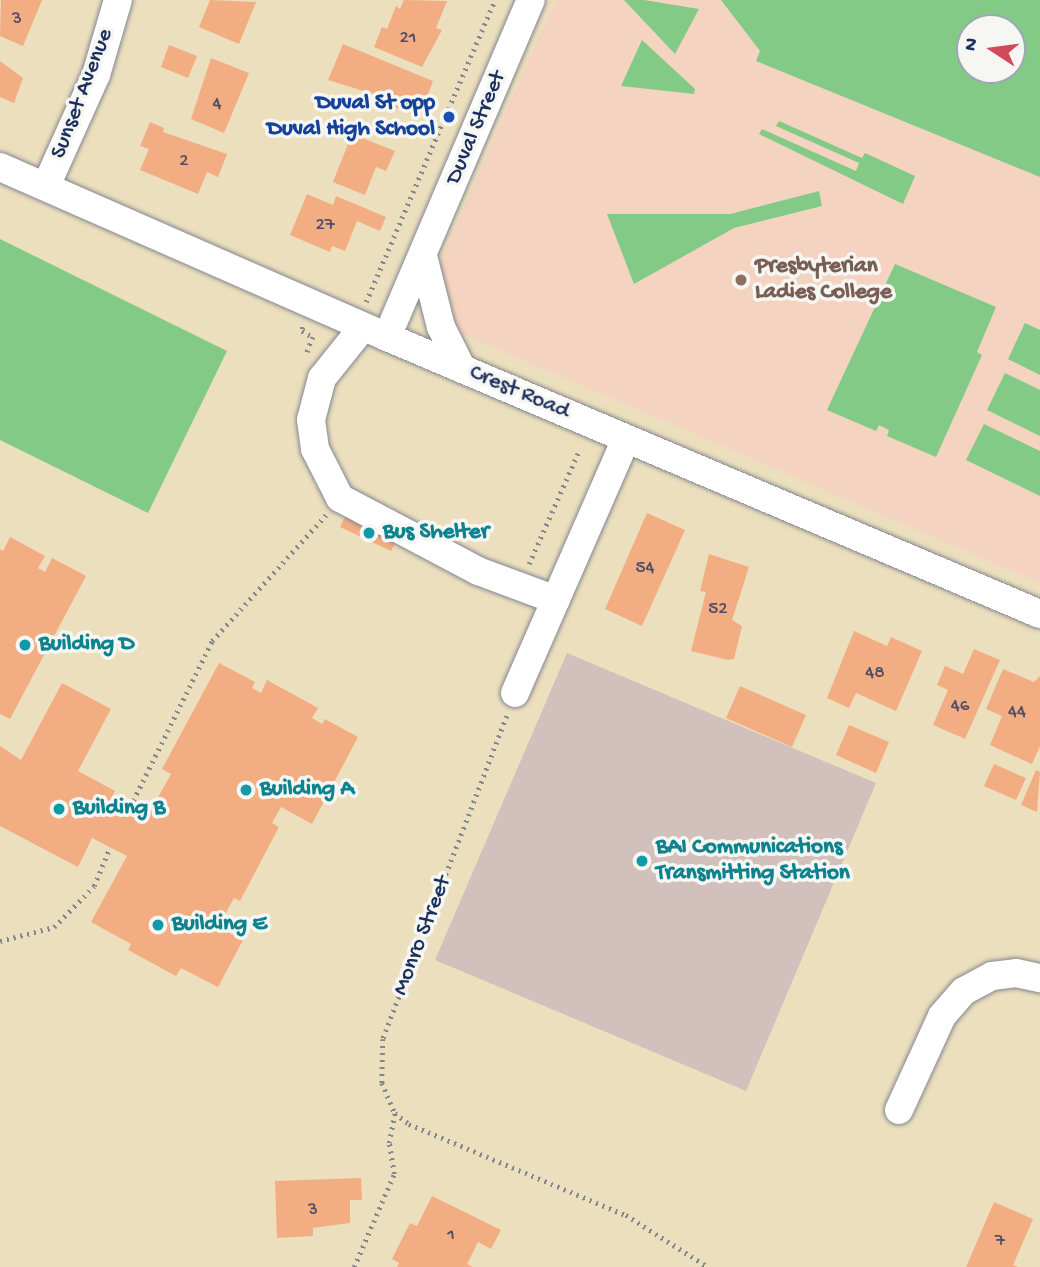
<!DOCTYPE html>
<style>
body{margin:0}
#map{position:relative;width:1040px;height:1267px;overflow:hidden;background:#ecdfbe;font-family:"Gochi Hand",sans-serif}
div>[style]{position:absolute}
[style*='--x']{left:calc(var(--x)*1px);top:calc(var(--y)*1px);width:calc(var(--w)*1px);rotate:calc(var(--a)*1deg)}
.built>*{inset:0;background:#f5d3c1}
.industrial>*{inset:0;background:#d1c0bc}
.green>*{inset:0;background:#82ca86}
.building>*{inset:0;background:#f3ad82}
.path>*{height:4.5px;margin-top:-2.25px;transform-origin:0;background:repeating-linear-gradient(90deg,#84878e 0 2px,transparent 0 7px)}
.roads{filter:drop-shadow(0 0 2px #84878e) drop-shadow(0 0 2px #84878e)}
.minor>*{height:28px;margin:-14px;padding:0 14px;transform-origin:14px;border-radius:14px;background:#fff}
.dots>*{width:19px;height:19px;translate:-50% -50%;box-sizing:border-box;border:4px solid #f6f6f2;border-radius:50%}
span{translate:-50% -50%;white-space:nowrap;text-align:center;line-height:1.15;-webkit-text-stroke:7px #f6f6f2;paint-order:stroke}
.number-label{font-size:19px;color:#514e67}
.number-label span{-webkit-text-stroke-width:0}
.street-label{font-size:23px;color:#1b2f5e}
.transit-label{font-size:23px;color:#164399;font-weight:700}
.right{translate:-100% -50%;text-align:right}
.education-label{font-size:23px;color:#785e54;font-weight:700}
.left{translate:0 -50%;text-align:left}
.culture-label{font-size:23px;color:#0d838f;font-weight:700}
.north{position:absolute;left:956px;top:14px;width:70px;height:70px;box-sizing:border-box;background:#f6f6f2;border:2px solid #9ea6b7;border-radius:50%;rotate:283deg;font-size:19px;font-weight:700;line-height:28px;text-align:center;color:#1b2f5e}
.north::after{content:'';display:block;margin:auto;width:24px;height:32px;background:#d1495b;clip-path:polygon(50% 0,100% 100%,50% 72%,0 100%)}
</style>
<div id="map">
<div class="built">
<i style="clip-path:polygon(evenodd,555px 0,1040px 0,1040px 583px,456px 331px,439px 264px,555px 0,970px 28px,1012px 28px,1012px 70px,970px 70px,970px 28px)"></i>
</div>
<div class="industrial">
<i style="clip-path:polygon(567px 653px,876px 783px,746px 1091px,435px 960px)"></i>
</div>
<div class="green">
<i style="clip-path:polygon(624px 0,644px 0,699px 9px,675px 54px)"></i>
<i style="clip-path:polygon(evenodd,721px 0,1040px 0,1040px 177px,756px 61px,760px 51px,721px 0,970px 28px,1012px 28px,1012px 70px,970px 70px,970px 28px)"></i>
<i style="clip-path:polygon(642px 40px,695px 89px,694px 94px,621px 86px)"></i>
<i style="clip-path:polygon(779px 121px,862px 158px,865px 153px,915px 176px,903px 204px,759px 134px,762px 129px,856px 171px,859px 163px,776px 126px)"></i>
<i style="clip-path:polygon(819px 191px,822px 206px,734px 228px,634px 284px,607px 214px,730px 214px)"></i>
<i style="clip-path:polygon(0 239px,227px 351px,148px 513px,0 440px)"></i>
<i style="clip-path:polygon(895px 264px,996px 307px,977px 352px,982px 355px,936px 457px,887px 436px,889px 430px,879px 425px,876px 431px,827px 410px)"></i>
<i style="clip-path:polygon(1025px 323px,1040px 330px,1040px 375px,1008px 359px)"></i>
<i style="clip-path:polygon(1005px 373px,1040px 390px,1040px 436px,987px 410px)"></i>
<i style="clip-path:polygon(984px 424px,1040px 451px,1040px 496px,966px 460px)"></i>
</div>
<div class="building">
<i style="clip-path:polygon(1px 0,42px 0,23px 46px,0 36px)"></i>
<i style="clip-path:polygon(210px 0,256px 2px,239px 44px,199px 27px)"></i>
<i style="clip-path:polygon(404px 0,447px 1px,436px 28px,442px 30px,422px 67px,374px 47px,382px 27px,387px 29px,396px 6px,400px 9px)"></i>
<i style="clip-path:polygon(343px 44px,433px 81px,419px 117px,381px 102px,383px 97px,328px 80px)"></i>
<i style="clip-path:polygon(169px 45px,197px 56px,188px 78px,161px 67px)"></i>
<i style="clip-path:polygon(211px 58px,249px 73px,224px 133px,191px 119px)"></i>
<i style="clip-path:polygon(0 61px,23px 78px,14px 103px,0 97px)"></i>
<i style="clip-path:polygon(150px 122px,164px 128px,163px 132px,227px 154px,218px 177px,207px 172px,198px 194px,140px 170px,149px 149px,140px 146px)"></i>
<i style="clip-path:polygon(352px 134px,395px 151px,386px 171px,376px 167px,365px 195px,333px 182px)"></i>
<i style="clip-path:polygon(307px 194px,333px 205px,336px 196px,386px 217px,380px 231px,357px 221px,345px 251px,332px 246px,330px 252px,290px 235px)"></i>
<i style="clip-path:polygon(647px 513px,685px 530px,642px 626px,605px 609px)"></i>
<i style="clip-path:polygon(346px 515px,397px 539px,391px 551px,340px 527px)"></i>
<i style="clip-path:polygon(10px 537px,45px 556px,38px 568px,45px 572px,52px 558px,86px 576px,10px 719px,0 714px,0 549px,3px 551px)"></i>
<i style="clip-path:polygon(709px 554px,749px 567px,732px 620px,742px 626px,734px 659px,728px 660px,691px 651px,706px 592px,700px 591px)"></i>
<i style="clip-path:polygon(854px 631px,887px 646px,891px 637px,922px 651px,896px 711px,856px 693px,849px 708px,827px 698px)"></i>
<i style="clip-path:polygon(974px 649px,1000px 660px,965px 739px,933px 725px,948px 690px,937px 685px,945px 666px,963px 674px)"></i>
<i style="clip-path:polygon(219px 663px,255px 682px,252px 688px,261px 693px,267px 680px,318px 708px,312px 718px,322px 724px,325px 719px,358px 737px,312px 824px,281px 807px,272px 823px,279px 827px,240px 901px,234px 898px,218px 927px,243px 940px,218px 987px,181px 968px,176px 976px,128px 950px,131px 944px,91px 922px,127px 856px,92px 838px,78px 867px,0 826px,0 746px,21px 760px,62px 683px,111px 709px,78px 771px,115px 791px,109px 804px,144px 822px,171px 774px,162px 769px)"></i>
<i style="clip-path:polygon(1003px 669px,1034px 682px,1040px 676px,1040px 746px,1032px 764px,990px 745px,1002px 716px,986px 709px)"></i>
<i style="clip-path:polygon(740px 686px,806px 715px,792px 747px,726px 718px)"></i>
<i style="clip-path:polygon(849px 725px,889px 742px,876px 773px,836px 755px)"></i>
<i style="clip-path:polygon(994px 764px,1026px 778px,1016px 800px,984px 786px)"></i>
<i style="clip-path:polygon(1036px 770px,1040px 772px,1037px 812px,1021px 805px)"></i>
<i style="clip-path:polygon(648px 852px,651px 868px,635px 870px,633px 855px)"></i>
<i style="clip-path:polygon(361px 1178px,362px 1200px,350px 1200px,350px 1223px,313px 1228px,313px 1236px,277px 1238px,275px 1181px)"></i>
<i style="clip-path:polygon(432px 1196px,501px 1230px,491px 1249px,478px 1242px,467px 1264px,473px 1267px,397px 1267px,399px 1263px,392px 1259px,410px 1223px,417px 1226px)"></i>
<i style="clip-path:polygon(994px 1202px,1033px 1219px,1013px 1265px,1018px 1267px,966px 1267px)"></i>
</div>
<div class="path">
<i style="--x:366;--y:302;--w:328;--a:-66.9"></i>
<i style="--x:303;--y:327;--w:4;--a:104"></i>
<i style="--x:302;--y:331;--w:13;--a:29"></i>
<i style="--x:313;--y:337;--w:19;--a:111"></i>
<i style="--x:529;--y:564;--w:121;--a:-66.2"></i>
<i style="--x:507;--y:716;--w:346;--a:111"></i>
<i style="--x:383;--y:1039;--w:44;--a:91.3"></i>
<i style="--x:382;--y:1083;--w:33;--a:67"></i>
<i style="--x:395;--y:1113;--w:18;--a:38"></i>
<i style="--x:409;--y:1124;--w:235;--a:22.8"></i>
<i style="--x:626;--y:1215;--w:97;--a:32.4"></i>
<i style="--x:127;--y:813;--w:192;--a:-63.7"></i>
<i style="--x:212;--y:641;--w:170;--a:-47.9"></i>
<i style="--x:0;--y:941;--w:56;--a:-14.5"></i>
<i style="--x:54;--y:927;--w:57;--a:-45.7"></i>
<i style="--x:94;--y:886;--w:42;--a:-67.7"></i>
<i style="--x:354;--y:1267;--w:101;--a:-66.7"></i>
<i style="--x:394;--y:1174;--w:31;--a:-99"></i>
<i style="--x:389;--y:1143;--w:31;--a:-79"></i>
</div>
<div class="roads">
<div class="minor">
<i style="--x:0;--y:167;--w:423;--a:23.7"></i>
<i style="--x:387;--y:337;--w:709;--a:22.99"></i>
<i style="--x:46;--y:186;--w:122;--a:-65.8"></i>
<i style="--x:96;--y:75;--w:78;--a:-73.7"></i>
<i style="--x:423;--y:256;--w:73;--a:75.8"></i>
<i style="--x:441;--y:327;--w:47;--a:63.4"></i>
<i style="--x:363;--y:327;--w:65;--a:128.8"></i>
<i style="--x:322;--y:378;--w:43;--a:104.7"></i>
<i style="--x:311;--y:420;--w:29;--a:82"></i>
<i style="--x:315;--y:449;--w:55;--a:63"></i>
<i style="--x:340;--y:498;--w:156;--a:27.9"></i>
<i style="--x:478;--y:571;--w:83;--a:20.4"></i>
<i style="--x:387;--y:337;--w:366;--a:-66.9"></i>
<i style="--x:515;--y:693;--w:277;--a:-66.4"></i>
<i style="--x:899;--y:1110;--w:103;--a:-65.4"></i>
<i style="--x:942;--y:1016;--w:33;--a:-49"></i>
<i style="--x:964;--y:991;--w:32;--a:-28"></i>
<i style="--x:992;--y:976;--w:24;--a:-7"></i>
<i style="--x:1016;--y:973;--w:25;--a:12"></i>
</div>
</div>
<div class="dots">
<i style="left:449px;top:117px;background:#1a4fb4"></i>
<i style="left:741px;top:280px;background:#8d6e63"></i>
<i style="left:369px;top:533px;background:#0f9aa8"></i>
<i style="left:25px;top:645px;background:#0f9aa8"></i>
<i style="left:246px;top:790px;background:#0f9aa8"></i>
<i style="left:59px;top:809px;background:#0f9aa8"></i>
<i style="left:642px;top:861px;background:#0f9aa8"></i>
<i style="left:158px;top:925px;background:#0f9aa8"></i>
</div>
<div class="number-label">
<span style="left:17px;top:20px">3</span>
<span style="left:408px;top:39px">21</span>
<span style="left:217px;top:105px">4</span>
<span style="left:184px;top:162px">2</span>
<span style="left:325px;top:226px">27</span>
<span style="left:645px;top:569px">54</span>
<span style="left:718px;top:610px">52</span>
<span style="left:875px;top:674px">48</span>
<span style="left:960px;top:707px">46</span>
<span style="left:1017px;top:713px">44</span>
<span style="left:313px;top:1211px">3</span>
<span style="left:451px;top:1236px">1</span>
<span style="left:1000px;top:1242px">7</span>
</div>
<div class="street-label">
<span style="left:83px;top:94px;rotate:-69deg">Sunset Avenue</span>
<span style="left:477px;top:128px;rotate:-67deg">Duval Street</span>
<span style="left:519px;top:393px;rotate:23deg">Crest Road</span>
<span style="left:423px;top:936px;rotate:-69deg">Monro Street</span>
</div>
<div class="transit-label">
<span class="right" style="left:435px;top:117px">Duval St opp<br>Duval High School</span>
</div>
<div class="education-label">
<span class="left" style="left:755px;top:280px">Presbyterian<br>Ladies College</span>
</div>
<div class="culture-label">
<span class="left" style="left:383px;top:533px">Bus Shelter</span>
<span class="left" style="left:39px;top:645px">Building D</span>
<span class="left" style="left:260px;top:790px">Building A</span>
<span class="left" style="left:73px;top:809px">Building B</span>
<span class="left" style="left:656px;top:861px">BAI Communications<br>Transmitting Station</span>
<span class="left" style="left:172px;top:925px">Building E</span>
</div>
<div class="north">N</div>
</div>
